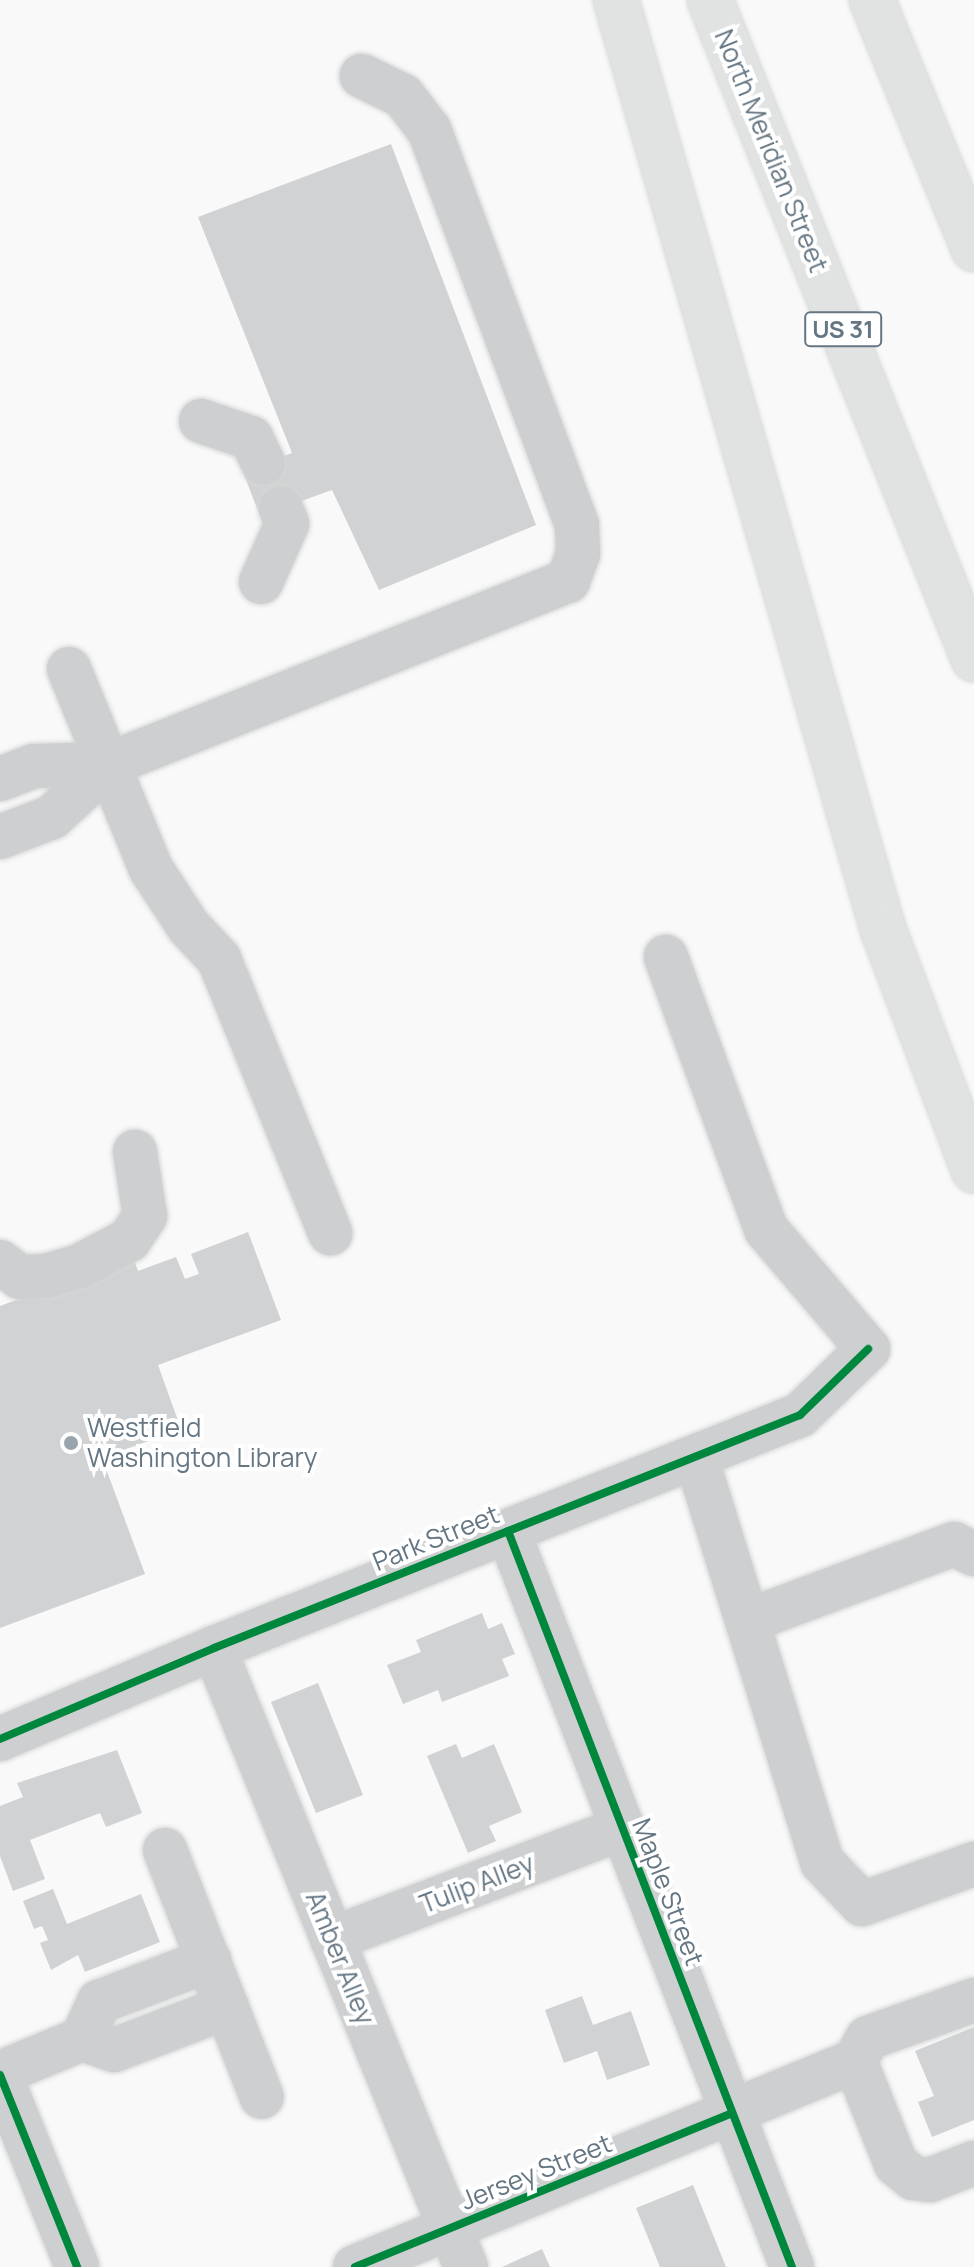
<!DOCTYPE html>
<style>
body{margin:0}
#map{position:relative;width:974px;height:2267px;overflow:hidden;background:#f9f9f9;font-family:Manrope,sans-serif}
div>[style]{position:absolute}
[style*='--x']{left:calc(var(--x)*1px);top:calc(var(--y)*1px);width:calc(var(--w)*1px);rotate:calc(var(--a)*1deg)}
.building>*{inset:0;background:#d0d2d3}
.roads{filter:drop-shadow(0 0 2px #d5d6d6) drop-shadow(0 0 2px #d5d6d6)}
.minor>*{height:44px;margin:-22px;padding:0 22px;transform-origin:22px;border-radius:22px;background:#cecfd0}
.highway>*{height:44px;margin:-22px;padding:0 22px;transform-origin:22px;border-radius:22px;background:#e1e2e2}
.cycleway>*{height:8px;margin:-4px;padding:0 4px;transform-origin:4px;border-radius:4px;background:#00873e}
.dots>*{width:22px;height:22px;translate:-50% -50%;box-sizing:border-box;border:4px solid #fff;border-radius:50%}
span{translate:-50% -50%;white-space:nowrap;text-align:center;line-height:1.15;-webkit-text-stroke:8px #fff;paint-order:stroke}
.shield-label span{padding:2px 6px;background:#fff;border:2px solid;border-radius:6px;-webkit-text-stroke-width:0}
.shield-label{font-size:24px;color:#657683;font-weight:700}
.street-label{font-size:26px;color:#657683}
.poi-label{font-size:26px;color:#657683}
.left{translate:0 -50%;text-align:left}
</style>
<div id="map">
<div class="building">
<i style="clip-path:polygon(391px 144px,536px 525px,379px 590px,332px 490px,260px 516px,243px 472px,292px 453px,198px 217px)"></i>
<i style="clip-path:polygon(248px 1232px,281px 1320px,158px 1365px,181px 1429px,102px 1458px,145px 1574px,0 1628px,0 1306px,133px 1257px,138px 1271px,176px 1257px,185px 1279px,199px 1274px,191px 1254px)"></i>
<i style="clip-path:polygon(482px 1613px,488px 1629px,502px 1623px,515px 1654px,502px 1659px,509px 1676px,442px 1702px,438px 1690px,403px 1704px,387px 1665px,421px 1652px,416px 1640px)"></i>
<i style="clip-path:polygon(318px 1683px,363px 1795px,316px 1813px,271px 1702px)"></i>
<i style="clip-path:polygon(456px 1744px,462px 1758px,494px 1744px,522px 1812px,489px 1826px,496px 1841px,468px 1853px,427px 1756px)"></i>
<i style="clip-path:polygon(117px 1750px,142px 1813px,106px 1827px,100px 1813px,30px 1840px,45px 1879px,13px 1891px,0 1856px,0 1806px,23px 1797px,17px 1783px)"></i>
<i style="clip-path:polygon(53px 1889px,67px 1924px,141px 1894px,160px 1942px,85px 1972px,78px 1955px,51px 1970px,40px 1943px,48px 1940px,42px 1926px,34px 1929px,23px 1901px)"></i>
<i style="clip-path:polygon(582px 1996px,593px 2025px,631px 2011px,650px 2065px,607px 2080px,597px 2051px,564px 2063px,545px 2010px)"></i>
<i style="clip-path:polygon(974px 2027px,974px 2120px,932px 2137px,918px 2102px,934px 2096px,915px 2051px)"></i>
<i style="clip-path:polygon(693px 2185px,726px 2267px,660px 2267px,636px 2208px)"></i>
<i style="clip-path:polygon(542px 2249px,550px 2267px,502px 2267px)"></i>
</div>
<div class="roads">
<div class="minor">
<i style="--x:201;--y:421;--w:53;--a:18.8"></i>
<i style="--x:251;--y:438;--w:28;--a:64"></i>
<i style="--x:261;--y:582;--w:64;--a:-65.9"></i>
<i style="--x:287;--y:524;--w:17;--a:-111"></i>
<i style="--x:69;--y:669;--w:216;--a:67.7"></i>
<i style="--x:151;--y:869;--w:69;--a:56.8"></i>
<i style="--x:189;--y:927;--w:44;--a:46.8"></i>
<i style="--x:219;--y:959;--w:296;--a:67.9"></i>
<i style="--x:0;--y:779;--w:36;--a:-21"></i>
<i style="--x:34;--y:766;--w:76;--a:-1.5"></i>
<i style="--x:0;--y:837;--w:56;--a:-21"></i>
<i style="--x:52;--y:817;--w:79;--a:-42.4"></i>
<i style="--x:110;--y:764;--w:493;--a:-21.8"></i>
<i style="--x:568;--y:581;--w:29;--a:-70"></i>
<i style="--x:578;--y:554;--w:29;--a:-92"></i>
<i style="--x:577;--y:525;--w:422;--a:-110.5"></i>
<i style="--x:429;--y:130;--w:43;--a:-127.4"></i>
<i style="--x:403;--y:96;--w:46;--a:-154"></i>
<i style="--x:0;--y:1262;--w:25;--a:37"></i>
<i style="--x:20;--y:1277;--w:26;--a:-2"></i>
<i style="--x:46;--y:1276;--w:33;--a:-16"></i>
<i style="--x:78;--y:1267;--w:58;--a:-27.9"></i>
<i style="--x:129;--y:1240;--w:29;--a:-56"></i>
<i style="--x:145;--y:1216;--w:65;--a:-98.9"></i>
<i style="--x:696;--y:1457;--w:424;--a:72.7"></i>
<i style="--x:822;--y:1862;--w:58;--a:46.4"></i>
<i style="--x:862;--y:1904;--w:119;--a:-19.7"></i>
<i style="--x:508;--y:1531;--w:789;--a:68.9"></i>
<i style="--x:747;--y:1621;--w:221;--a:-20.4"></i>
<i style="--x:954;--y:1544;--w:22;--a:27"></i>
<i style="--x:214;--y:1648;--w:668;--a:67.85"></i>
<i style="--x:0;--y:1739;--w:233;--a:-23"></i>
<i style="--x:214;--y:1648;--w:631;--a:-21.68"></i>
<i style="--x:800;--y:1415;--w:95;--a:-44.1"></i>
<i style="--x:868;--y:1349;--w:157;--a:-130.4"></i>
<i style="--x:766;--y:1229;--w:290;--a:-110.2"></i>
<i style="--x:165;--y:1850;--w:265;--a:68.6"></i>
<i style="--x:332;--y:1939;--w:311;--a:-20.9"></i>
<i style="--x:82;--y:2039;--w:41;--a:-65.3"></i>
<i style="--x:99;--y:2002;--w:118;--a:-20.9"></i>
<i style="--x:855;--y:2061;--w:111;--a:68.3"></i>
<i style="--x:896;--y:2164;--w:22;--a:39"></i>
<i style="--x:913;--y:2178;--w:17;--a:7"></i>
<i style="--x:930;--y:2180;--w:47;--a:-21.1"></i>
<i style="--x:0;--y:2073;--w:89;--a:-22.5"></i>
<i style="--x:82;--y:2039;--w:34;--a:19"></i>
<i style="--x:114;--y:2050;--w:121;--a:-20.8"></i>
<i style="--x:0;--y:2075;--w:207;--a:68.1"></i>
<i style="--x:355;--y:2267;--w:541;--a:-22.39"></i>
<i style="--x:855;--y:2061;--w:26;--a:-61"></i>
<i style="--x:868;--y:2038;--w:113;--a:-19.7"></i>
</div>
<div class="highway">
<i style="--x:616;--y:0;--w:967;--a:73.97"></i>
<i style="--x:883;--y:929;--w:258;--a:69.3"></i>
<i style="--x:710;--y:0;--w:710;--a:68.17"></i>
<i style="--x:872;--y:0;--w:269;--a:67.7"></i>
</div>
</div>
<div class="cycleway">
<i style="--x:508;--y:1531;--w:789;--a:68.9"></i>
<i style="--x:0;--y:1739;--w:233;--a:-23"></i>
<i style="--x:214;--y:1648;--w:631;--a:-21.68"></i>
<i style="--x:800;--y:1415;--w:95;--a:-44.1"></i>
<i style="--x:0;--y:2075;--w:207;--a:68.1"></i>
<i style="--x:355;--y:2267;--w:407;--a:-22.2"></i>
</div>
<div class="dots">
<i style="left:71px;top:1443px;background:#99a4ac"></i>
</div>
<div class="shield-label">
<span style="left:843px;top:329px">US 31</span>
</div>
<div class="street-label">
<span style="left:771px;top:151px;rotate:68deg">North Meridian Street</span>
<span style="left:436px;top:1538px;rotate:-22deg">Park Street</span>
<span style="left:477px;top:1884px;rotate:-21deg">Tulip Alley</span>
<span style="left:668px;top:1892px;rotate:69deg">Maple Street</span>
<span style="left:340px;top:1958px;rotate:68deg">Amber Alley</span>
<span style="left:536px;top:2172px;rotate:-22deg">Jersey Street</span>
</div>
<div class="poi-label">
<span class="left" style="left:87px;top:1443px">Westfield<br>Washington Library</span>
</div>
</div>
